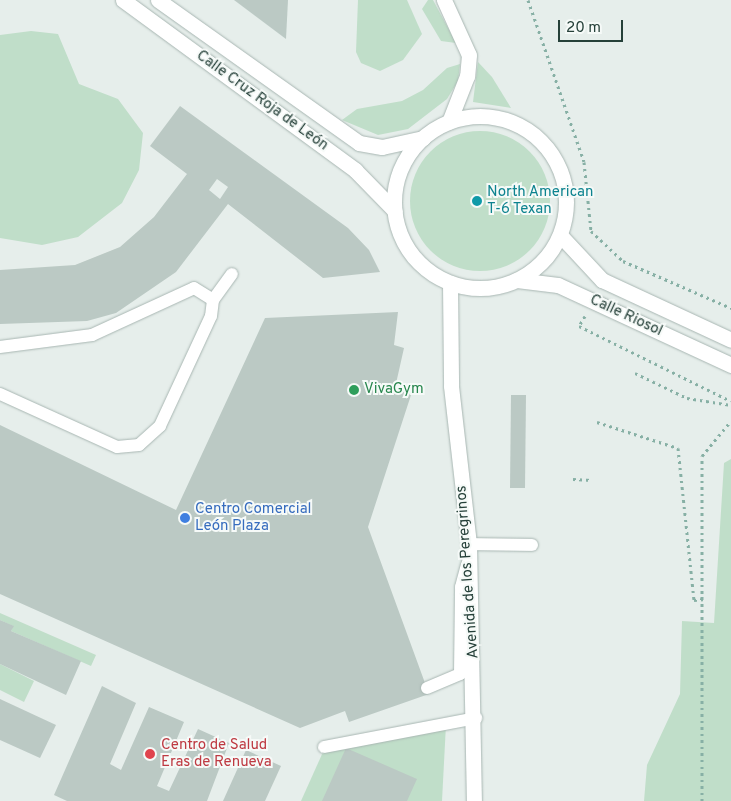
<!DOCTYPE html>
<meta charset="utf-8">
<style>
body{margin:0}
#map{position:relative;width:731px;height:801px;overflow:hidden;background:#e6eeeb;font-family:Overpass,sans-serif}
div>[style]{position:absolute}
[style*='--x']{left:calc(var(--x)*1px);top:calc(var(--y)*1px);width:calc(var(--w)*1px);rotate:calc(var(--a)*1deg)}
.green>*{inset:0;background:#c0dec9}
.round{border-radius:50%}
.building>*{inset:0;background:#bbc9c4}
.path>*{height:3px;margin-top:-1.5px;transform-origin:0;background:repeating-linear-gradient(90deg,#87b0a5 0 2.5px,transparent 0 6.5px)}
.roads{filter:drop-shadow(0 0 1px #a8b6b2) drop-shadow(0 0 1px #a8b6b2)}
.lane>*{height:12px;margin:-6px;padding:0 6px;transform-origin:6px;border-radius:6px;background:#fff}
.street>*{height:15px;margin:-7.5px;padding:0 7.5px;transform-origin:7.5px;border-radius:7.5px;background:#fff}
.secondary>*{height:15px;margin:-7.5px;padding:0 7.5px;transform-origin:7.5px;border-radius:7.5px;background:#fff}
.secondary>.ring{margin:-7.5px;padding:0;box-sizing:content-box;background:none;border:15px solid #fff;border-radius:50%}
.dots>*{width:14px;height:14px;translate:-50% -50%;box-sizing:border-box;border:2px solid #f6faf8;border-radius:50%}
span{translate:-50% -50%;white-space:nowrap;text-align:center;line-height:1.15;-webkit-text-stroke:4px #f6faf8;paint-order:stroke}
.street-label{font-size:15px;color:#254039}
.culture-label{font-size:15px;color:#0d838f}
.left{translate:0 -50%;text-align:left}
.leisure-label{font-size:15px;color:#27864d}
.shop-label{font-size:15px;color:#366cbe}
.health-label{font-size:15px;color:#be3a42}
.scale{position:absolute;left:558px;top:20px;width:65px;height:22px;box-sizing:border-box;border:2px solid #254039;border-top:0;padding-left:6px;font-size:15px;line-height:18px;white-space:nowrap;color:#254039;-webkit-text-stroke:4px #f6faf8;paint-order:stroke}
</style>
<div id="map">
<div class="green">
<i style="clip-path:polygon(358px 0,407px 0,422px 34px,403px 60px,380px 71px,361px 63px,356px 52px)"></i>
<i style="clip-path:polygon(428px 0,433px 0,456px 43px,441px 41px,422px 9px)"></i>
<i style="clip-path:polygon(31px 31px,58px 34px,79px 84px,118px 99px,143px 133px,139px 170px,122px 203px,78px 237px,42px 245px,0 238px,0 35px)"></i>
<i style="clip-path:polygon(478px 62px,492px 77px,511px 108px,473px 102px)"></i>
<i style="clip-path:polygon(460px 64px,458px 81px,447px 99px,408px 129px,378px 135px,342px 120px,357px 109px,402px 101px,423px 90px,447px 68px)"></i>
<i class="round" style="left:410px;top:131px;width:140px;height:140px"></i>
<i style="clip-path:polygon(731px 459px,731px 801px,644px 801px,647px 765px,680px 694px,682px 621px,714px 623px,724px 463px)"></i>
<i style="clip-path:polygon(0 613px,96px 655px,91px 666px,11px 631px,13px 626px,0 620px)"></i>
<i style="clip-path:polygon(0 664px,34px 681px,24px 702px,0 690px)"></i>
<i style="clip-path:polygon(446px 724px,442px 801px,301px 801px,323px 752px)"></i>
</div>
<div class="building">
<i style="clip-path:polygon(234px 0,288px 0,286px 39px)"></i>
<i style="clip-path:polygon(evenodd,180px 106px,348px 228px,369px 250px,380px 272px,323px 278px,228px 204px,176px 272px,116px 313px,87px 321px,0 324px,0 270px,75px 265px,120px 247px,154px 217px,187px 174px,150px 146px,180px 106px,217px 179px,228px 187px,220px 199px,209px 190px,217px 179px)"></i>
<i style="clip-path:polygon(398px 312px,394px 345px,404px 348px,395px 388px,411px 395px,368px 527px,429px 694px,349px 722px,345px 711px,300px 728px,0 594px,0 425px,176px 510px,265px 318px)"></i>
<i style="clip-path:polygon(511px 395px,526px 395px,525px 488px,510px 488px)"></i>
<i style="clip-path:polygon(0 620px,14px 626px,11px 631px,81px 661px,66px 695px,0 664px)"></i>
<i style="clip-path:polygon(102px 686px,136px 703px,110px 764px,121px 770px,149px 707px,184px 722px,157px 786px,169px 791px,198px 729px,229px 743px,207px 801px,67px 801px,54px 795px)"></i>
<i style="clip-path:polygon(0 699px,56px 725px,40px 758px,0 740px)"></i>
<i style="clip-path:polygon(346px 748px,417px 779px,407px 801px,322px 801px)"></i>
<i style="clip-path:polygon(246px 750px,281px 766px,265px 801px,223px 801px)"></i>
</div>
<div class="path">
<i style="--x:528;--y:0;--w:171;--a:70.9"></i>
<i style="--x:584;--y:162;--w:69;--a:84.2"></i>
<i style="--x:591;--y:231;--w:44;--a:43.2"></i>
<i style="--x:623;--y:261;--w:118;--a:23.5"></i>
<i style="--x:585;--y:316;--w:12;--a:121"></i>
<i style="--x:579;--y:326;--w:169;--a:26.3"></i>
<i style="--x:635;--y:373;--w:58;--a:25.7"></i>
<i style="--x:687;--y:398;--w:45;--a:9"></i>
<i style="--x:597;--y:422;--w:85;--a:17.8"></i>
<i style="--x:678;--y:448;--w:153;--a:84"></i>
<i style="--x:694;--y:600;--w:12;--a:-5"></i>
<i style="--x:573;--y:479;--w:19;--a:3"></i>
<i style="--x:702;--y:801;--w:345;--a:-90"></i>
<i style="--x:702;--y:456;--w:45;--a:-50.4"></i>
</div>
<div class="roads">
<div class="lane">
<i style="--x:213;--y:300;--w:32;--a:-54"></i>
<i style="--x:0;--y:347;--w:93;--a:-7.4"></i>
<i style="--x:92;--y:335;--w:112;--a:-24.7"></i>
<i style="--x:194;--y:288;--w:22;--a:32"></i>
<i style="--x:213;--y:300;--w:16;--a:97"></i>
<i style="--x:211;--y:316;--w:121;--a:114.9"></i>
<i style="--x:160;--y:426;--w:28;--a:138"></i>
<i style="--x:139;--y:445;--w:22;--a:175"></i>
<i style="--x:117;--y:447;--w:128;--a:-155.6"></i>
<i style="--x:469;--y:544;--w:63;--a:0.9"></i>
<i style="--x:427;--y:688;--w:36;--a:-23"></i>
<i style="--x:460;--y:674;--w:87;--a:-89.3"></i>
<i style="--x:461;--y:587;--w:23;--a:-75"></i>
<i style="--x:324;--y:747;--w:155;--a:-10.8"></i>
</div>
<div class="street">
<i style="--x:444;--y:0;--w:60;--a:65.6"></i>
<i style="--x:469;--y:55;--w:21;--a:95"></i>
<i style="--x:467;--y:76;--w:49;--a:111.4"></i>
<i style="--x:450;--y:283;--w:103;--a:89.4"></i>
<i style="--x:451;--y:386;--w:159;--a:83.5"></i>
<i style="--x:469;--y:544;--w:257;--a:88.9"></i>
</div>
<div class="secondary">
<i style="--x:123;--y:0;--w:288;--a:36.2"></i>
<i style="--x:355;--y:170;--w:57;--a:45.7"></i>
<i style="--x:158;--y:0;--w:247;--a:35.4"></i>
<i style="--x:359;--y:143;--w:23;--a:10"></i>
<i style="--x:382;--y:147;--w:42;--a:-12.4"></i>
<i class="ring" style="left:394px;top:116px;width:157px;height:157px"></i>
<i style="--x:560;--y:235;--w:62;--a:47"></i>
<i style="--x:602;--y:280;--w:142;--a:24.9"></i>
<i style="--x:517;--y:280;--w:41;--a:7"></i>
<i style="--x:558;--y:285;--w:191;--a:24.8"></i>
</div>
</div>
<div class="dots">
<i style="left:477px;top:201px;background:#0f9aa8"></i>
<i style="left:354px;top:390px;background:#2e9e5b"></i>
<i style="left:185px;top:518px;background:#3f7fe0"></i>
<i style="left:150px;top:754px;background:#e0444e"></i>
</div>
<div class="street-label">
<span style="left:262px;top:101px;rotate:36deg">Calle Cruz Roja de León</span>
<span style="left:626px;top:316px;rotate:25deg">Calle Riosol</span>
<span style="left:468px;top:572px;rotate:-94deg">Avenida de los Peregrinos</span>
</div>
<div class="culture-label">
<span class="left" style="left:487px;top:201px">North American<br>T-6 Texan</span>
</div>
<div class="leisure-label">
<span class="left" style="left:364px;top:390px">VivaGym</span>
</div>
<div class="shop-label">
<span class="left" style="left:195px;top:518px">Centro Comercial<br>León Plaza</span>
</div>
<div class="health-label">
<span class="left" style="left:161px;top:754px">Centro de Salud<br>Eras de Renueva</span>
</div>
<div class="scale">20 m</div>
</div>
